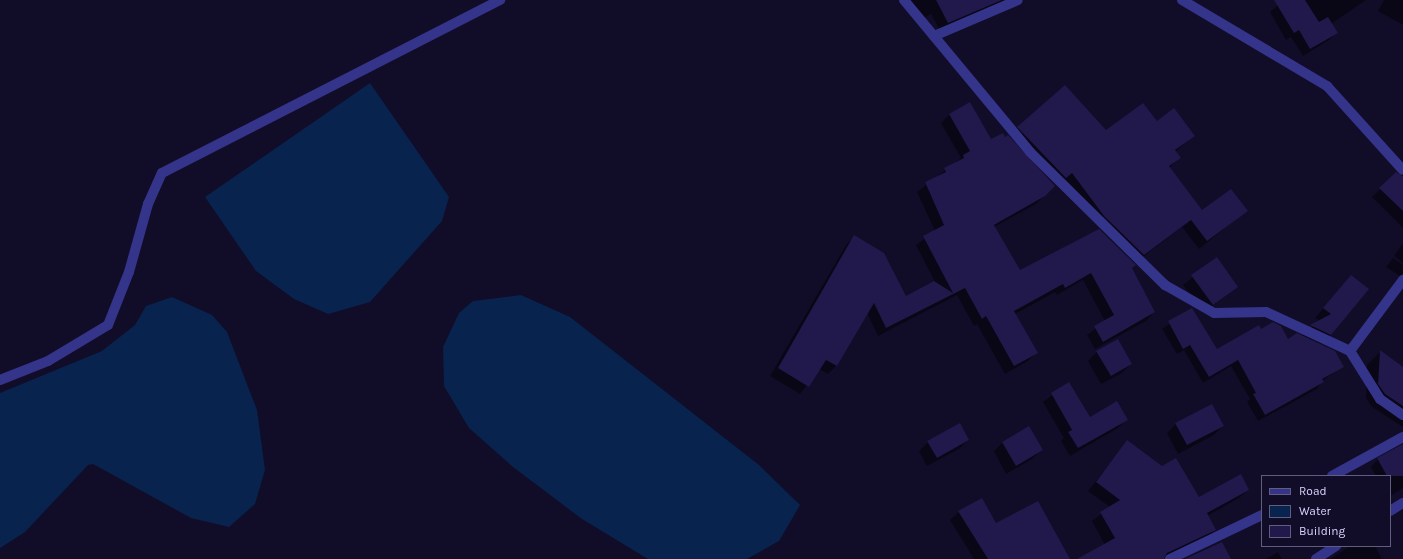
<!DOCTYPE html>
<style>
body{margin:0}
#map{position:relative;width:1403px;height:559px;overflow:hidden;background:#110d28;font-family:Karla,sans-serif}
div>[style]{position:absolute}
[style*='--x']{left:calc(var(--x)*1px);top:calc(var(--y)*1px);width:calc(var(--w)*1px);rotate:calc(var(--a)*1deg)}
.water>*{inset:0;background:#08234d}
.shadow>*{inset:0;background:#0007}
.building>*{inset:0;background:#21184b}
.minor>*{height:10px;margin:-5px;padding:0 5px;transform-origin:5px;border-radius:5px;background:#35348b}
span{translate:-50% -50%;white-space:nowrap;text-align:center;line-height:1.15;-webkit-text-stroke:4px #110d28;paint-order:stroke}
.legend{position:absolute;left:1261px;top:475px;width:130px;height:72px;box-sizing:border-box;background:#110d28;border:1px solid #615d7e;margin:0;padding:5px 7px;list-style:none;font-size:12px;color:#d8d4ff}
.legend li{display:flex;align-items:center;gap:8px;height:20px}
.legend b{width:20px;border:1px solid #615d7e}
</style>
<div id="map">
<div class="water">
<i style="clip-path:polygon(370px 83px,449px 197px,442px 221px,370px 302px,328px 314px,294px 299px,256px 271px,205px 197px)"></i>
<i style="clip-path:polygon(521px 295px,570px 317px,759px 465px,800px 505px,779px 541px,747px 559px,648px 559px,582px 519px,513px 467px,469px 428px,444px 386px,443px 347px,459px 313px,473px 301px)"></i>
<i style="clip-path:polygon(172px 297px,212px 315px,227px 332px,257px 410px,265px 470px,255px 504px,229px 527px,191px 518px,93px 464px,88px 465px,25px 532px,0 548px,0 393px,102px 351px,135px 325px,146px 306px)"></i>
</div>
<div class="shadow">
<i style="clip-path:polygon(911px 0,1009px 0,940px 30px,931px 14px,919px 21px,909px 2px)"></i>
<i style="clip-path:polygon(1284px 0,1366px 0,1331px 24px,1336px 33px,1329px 40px,1303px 56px,1291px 37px,1286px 40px,1270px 12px)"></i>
<i style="clip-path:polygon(1384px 0,1403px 0,1403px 25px,1378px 11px)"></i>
<i style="clip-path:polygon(970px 104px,991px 141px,1005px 139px,1054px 186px,1036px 204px,994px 227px,1019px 272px,1131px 268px,1154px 312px,1146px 321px,1095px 349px,1087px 335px,1105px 321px,1083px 280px,1057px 295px,1055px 292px,1015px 314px,1036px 353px,1028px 361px,1005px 374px,977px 324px,974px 326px,957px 295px,878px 336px,867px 313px,836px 366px,828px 374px,819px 369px,800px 394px,770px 376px,846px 245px,854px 237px,906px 298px,936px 284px,916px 245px,935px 231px,917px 192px,961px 158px,941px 123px,949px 115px)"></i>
<i style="clip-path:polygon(1156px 122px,1193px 136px,1175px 152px,1179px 158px,1169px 168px,1202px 212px,1246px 211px,1199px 249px,1182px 227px,1135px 263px,1010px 135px,1018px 127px,1106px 132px)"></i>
<i style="clip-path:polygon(1403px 166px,1403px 228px,1372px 197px,1395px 174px,1401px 177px,1397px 172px)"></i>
<i style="clip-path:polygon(1403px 243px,1403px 263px,1394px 256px)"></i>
<i style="clip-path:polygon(1217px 258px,1237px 287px,1203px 313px,1183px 285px)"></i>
<i style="clip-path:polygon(1393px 258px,1403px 265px,1403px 273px,1400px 276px,1386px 267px)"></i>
<i style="clip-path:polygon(1351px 276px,1331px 335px,1322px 344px,1302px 335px,1320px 321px,1315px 318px)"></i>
<i style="clip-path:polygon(1192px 309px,1216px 351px,1261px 331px,1288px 340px,1342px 367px,1322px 381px,1317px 389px,1258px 421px,1247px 402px,1250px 399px,1231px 366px,1203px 383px,1184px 350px,1177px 354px,1162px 329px)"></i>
<i style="clip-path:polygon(1097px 352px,1131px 364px,1122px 373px,1101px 384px,1088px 361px)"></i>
<i style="clip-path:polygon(1380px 352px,1403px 368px,1403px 427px,1372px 407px,1366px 398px,1367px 365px)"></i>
<i style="clip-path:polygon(1069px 383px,1089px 418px,1126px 420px,1118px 428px,1070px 456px,1061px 441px,1064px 438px,1043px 402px)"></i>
<i style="clip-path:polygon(1176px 424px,1223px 426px,1214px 435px,1178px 454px,1167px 433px)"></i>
<i style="clip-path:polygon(968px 440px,959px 449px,927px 466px,919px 451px,928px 442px)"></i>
<i style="clip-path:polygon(1003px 442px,1042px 450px,1032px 459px,1006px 474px,994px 451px)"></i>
<i style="clip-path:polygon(1127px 442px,1198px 499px,1248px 490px,1239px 498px,1207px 516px,1215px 530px,1207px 538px,1162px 559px,1079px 559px,1105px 545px,1092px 521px,1110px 507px,1088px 491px)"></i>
<i style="clip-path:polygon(1403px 453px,1403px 488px,1390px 496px,1390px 476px,1376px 476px,1371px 467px,1378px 459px)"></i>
<i style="clip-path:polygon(959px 512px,995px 524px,1069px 559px,974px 559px,950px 520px)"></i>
<i style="clip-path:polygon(1350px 546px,1375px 546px,1382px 559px,1330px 559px)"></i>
<i style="clip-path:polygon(1278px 552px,1282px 559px,1266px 559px)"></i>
</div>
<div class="building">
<i style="clip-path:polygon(936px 0,1002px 0,948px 23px)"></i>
<i style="clip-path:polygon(1274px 0,1305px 0,1319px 22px,1328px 17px,1338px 33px,1310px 49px,1299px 30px,1294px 33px)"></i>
<i style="clip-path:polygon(1065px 85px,1106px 130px,1143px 103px,1157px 121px,1174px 108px,1195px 136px,1175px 150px,1181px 158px,1169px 166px,1202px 210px,1231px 189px,1248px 211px,1207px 241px,1191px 220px,1144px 255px,1104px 216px,1072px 173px,1066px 178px,1017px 127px)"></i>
<i style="clip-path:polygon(970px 102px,991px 139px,1003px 133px,1005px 137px,1008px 135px,1055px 186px,1045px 196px,994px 225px,1020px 270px,1099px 229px,1136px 265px,1132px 268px,1155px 312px,1103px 342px,1094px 326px,1114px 315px,1091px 273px,1065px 288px,1063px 284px,1014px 311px,1038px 353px,1014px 366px,986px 316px,982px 319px,965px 288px,886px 328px,874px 303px,837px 366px,826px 360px,809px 387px,778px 368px,854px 235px,884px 253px,906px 296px,934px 281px,953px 293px,923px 236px,944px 225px,925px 182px,946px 172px,944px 168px,964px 158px,963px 155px,970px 151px,949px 114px)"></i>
<i style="clip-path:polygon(1396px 172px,1403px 176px,1403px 211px,1379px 188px)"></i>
<i style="clip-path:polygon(1217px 257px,1238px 287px,1213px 305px,1191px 275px)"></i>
<i style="clip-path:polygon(1351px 275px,1369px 289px,1331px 335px,1310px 325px,1331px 314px,1323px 308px)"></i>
<i style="clip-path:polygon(1192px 308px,1217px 349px,1259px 325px,1261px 329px,1273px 322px,1281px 326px,1288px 339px,1297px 333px,1335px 351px,1344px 367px,1322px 379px,1324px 382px,1265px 415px,1253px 394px,1256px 393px,1238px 360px,1209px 377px,1190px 345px,1183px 349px,1168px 321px)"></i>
<i style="clip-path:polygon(1118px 339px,1132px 364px,1111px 376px,1096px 351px)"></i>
<i style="clip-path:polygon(1380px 350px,1403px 367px,1403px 406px,1385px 394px,1378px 384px)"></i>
<i style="clip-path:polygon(1069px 382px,1090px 417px,1117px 401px,1128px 420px,1078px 448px,1068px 432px,1072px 430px,1051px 393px)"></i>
<i style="clip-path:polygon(1212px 404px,1224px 426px,1187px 445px,1175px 423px)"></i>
<i style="clip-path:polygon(960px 423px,969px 440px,937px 458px,927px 441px)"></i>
<i style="clip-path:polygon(1029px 426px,1043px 450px,1016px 466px,1002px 442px)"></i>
<i style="clip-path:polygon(1127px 440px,1162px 466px,1176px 458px,1199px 497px,1241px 474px,1249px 490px,1207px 513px,1216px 530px,1167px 553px,1164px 559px,1077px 559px,1115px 538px,1100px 512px,1120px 500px,1096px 482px)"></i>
<i style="clip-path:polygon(1403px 444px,1403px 476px,1387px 476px,1377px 458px)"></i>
<i style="clip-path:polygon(982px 498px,996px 523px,1038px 501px,1070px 559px,988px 559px,958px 511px)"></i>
<i style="clip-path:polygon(1222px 542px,1231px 559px,1185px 559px)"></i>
</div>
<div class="minor">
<i style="--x:904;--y:0;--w:197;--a:50.3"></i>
<i style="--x:1030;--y:152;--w:190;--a:44.6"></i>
<i style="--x:1165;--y:285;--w:56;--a:29.7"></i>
<i style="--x:1214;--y:313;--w:52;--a:-1.1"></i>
<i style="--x:1266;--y:312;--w:93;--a:24.9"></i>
<i style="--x:1350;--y:351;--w:57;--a:58"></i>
<i style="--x:1380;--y:399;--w:28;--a:35"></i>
<i style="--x:1182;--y:0;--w:169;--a:30.7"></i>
<i style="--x:1327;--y:86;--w:113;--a:47.9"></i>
<i style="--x:934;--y:36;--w:91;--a:-23.2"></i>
<i style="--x:1350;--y:351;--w:89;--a:-53.3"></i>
<i style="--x:0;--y:380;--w:52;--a:-21.6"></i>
<i style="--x:48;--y:361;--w:70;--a:-31"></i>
<i style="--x:108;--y:325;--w:57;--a:-68.4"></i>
<i style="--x:129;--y:272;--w:71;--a:-74.4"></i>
<i style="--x:148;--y:204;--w:34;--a:-66"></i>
<i style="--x:162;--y:173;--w:380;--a:-27.1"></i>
<i style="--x:1332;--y:476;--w:81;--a:-28.8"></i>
<i style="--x:1390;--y:511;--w:15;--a:-32"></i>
<i style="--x:1170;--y:559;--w:102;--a:-25.6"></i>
<i style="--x:1316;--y:559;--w:24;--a:-33"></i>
</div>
<ul class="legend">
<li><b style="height:5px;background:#35348b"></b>Road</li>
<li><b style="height:11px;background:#08234d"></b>Water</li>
<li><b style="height:11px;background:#21184b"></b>Building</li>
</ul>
</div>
